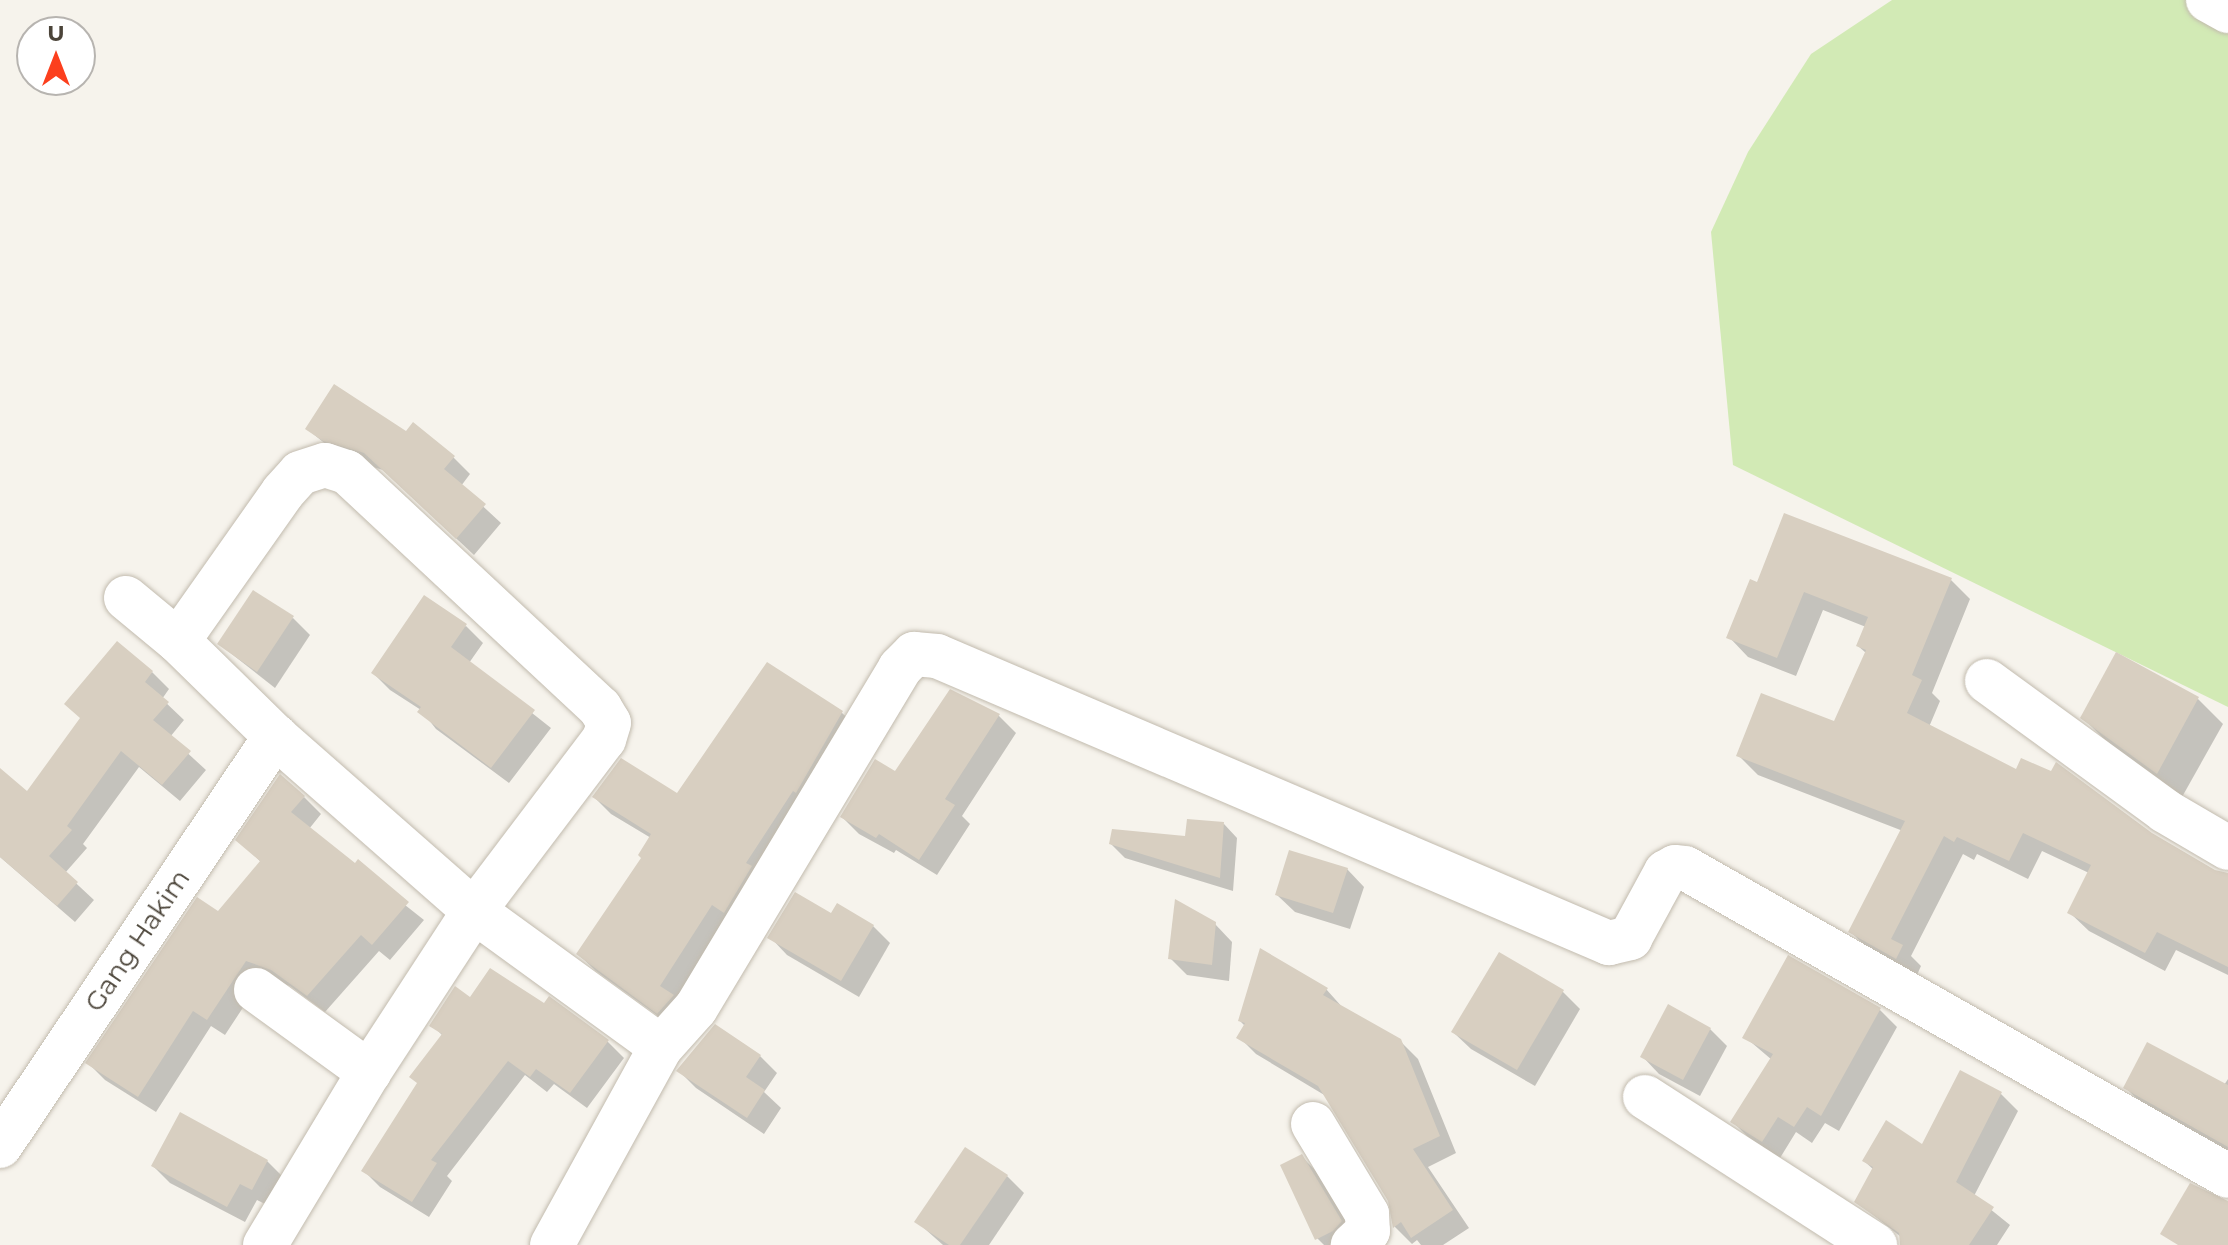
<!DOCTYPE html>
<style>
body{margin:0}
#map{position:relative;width:2228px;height:1245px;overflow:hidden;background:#f6f3ec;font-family:Montserrat,sans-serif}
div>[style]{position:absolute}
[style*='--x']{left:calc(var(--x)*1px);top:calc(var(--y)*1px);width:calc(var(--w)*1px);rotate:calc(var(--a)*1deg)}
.green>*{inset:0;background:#d2eab5}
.shadow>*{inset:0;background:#0003}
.building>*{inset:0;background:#d8cfc1}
.roads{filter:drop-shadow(0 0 2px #c2bbae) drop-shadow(0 0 2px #c2bbae)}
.minor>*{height:44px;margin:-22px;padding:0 22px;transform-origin:22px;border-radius:22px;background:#fff}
span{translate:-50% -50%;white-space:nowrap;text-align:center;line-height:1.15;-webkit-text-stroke:6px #fff;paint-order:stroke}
.street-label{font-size:26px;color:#4b4439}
.north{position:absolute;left:16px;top:16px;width:80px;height:80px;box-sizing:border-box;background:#fff;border:2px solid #b7b4b0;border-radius:50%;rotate:0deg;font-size:22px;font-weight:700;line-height:32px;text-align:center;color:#4b4439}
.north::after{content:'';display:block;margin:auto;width:28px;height:36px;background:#fc3f1d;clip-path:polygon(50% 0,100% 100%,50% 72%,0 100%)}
</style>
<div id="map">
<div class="green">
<i style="clip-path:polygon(1892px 0,2228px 0,2228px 707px,1733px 465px,1711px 232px,1748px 152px,1811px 54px)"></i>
</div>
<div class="shadow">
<i style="clip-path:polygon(307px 429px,406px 434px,453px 457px,470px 474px,461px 486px,501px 523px,474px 555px,383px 470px,343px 458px)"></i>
<i style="clip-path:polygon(1950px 579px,1970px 599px,1932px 693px,1940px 701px,1929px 727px,2228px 923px,2228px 975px,2176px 950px,2165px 971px,2089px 931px,2069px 912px,2089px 873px,2042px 851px,2028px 879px,1977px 854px,1974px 860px,1963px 854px,1911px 956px,1921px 966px,1916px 977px,1870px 951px,1850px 931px,1903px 831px,1758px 775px,1739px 756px,1835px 723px,1866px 653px,1858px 646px,1866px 627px,1823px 610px,1796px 676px,1748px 657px,1729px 637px,1758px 584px)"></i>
<i style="clip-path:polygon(293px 618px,310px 635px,275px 688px,219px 644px)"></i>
<i style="clip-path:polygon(466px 626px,483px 643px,469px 663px,551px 728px,509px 783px,436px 729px,421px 710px,390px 690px,373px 673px)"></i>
<i style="clip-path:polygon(152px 672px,169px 689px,162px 699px,184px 720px,170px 737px,206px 770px,180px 801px,139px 767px,83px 844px,87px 848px,65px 873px,94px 900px,75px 922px,0 857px,0 794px,27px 794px)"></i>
<i style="clip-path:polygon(950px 691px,999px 716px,1016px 733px,962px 816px,970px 824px,937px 875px,896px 850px,894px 853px,859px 834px,842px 817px,896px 774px)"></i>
<i style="clip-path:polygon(2198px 699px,2223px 724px,2182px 797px,2108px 743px,2082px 717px)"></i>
<i style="clip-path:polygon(841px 712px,859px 729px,676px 1029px,596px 971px,578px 954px,643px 858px,651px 838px,611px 814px,594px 797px,677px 796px)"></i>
<i style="clip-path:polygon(304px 797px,321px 814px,309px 829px,424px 920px,390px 960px,379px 951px,325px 1012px,290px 986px,263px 977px,225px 1035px,211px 1026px,156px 1112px,105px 1080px,88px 1063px,261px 862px,238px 840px)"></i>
<i style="clip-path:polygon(1224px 824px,1237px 838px,1233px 891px,1125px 858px,1111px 844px,1187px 838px)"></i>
<i style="clip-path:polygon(1347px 869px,1364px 887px,1350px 929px,1295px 912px,1277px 895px)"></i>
<i style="clip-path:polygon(832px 916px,873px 926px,890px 943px,859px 997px,787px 955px,770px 937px)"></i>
<i style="clip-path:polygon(1215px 924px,1232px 942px,1229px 981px,1187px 975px,1170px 958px)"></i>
<i style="clip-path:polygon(1500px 955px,1563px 992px,1580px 1009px,1535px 1086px,1471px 1049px,1453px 1032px)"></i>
<i style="clip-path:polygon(1326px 989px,1343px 1008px,1400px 1041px,1418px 1059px,1456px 1153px,1428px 1167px,1469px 1228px,1443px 1245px,1421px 1245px,1417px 1240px,1412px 1244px,1395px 1227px,1390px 1200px,1326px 1096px,1256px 1054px,1239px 1037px,1245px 1026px,1240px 1021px)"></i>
<i style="clip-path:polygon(471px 999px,545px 1006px,608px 1042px,624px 1058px,587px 1108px,554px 1084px,547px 1092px,525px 1075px,447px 1176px,452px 1181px,429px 1217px,380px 1187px,364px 1171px,419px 1084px,443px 1036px,432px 1025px)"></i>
<i style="clip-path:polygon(1880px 1010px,1897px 1027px,1839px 1131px,1825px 1123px,1812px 1143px,1796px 1132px,1780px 1158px,1750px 1139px,1733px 1122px,1772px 1060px,1745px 1037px)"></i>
<i style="clip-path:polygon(1710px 1029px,1727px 1046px,1700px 1096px,1659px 1074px,1642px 1056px)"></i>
<i style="clip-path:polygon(760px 1056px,777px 1073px,764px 1092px,781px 1108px,764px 1134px,696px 1088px,679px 1071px)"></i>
<i style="clip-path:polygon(1961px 1073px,2001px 1094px,2018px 1111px,1974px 1196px,2010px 1225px,1997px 1245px,1901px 1245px,1901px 1237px,1856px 1201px,1874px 1170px,1864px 1161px,1923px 1147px)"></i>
<i style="clip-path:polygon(2228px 1079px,2228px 1154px,2145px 1107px,2125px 1087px,2224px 1085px)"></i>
<i style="clip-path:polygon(1302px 1157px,1319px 1174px,1358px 1239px,1353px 1245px,1324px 1245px,1317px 1238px)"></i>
<i style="clip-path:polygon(267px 1161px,284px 1178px,269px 1206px,257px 1200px,245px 1222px,170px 1183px,153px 1166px)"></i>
<i style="clip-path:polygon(1007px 1176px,1024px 1193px,989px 1245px,943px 1245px,916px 1221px)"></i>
</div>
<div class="building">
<i style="clip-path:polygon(334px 384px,406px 431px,413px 422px,455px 456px,444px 469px,486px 504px,456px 539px,364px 453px,323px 441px,305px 429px)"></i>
<i style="clip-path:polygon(1784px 513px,1952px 578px,1912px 675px,1922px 680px,1907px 713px,2016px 769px,2021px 758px,2051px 771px,2056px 762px,2152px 833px,2215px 870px,2228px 873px,2228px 967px,2157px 932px,2145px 953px,2067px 913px,2091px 865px,2023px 833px,2009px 861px,1957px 837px,1954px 842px,1944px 836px,1891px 939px,1903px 945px,1896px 959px,1848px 932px,1905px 821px,1736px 756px,1761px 693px,1834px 721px,1866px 650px,1856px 646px,1868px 617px,1804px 592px,1777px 658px,1726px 638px,1750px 579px,1757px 582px)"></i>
<i style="clip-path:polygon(253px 590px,294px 616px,257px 672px,217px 644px)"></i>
<i style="clip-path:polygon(424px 595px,467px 624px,451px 647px,535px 710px,491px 768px,417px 712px,421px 707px,371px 673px)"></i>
<i style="clip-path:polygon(117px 641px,153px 671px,145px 682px,169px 702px,153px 720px,191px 751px,162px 785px,121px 751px,67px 826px,72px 830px,49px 856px,78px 882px,57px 906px,0 857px,0 768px,27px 791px,80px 718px,64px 704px)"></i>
<i style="clip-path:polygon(2116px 652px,2199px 697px,2157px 774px,2080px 718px)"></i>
<i style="clip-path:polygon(767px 662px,843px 711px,796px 793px,793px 791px,746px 863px,752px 866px,724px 913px,712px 905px,660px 986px,674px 995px,657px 1014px,576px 954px,641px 858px,638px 855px,651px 834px,592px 797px,621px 758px,677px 793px)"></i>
<i style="clip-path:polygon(950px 689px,1000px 714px,945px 799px,955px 805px,919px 860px,879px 834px,876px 838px,840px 817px,875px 759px,895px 771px)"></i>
<i style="clip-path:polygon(280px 774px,305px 796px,291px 812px,355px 863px,358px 859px,409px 902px,372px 945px,361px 935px,307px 996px,271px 970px,246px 961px,207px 1020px,193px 1011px,138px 1097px,85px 1063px,197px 897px,218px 911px,260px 861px,235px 840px)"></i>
<i style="clip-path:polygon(1187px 819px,1224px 822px,1220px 878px,1109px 844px,1112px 829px,1185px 836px)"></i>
<i style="clip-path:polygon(1289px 850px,1348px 868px,1333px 913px,1275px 895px)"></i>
<i style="clip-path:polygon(795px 892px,831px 913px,837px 903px,874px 925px,841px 981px,767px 938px)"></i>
<i style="clip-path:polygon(1175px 899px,1216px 922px,1212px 965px,1168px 959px)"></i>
<i style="clip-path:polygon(1260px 948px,1328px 988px,1323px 995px,1401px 1039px,1440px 1136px,1413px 1149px,1453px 1210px,1411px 1238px,1401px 1222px,1393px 1228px,1388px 1201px,1318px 1086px,1236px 1038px,1245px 1023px,1238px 1021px)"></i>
<i style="clip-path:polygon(1499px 952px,1564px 990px,1517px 1070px,1451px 1032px)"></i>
<i style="clip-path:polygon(1788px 955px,1881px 1008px,1821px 1116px,1807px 1107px,1794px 1127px,1778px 1117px,1762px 1142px,1730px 1122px,1773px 1054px,1742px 1038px)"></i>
<i style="clip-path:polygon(490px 968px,544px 1003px,549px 996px,609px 1040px,570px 1093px,536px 1069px,530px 1077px,508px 1061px,431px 1160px,437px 1163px,412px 1202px,361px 1171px,417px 1083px,409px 1077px,442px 1034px,429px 1026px,455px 986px,470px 997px)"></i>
<i style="clip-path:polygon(1668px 1004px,1711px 1028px,1683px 1080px,1640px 1057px)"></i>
<i style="clip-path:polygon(715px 1024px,761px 1055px,746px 1077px,765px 1090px,747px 1118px,676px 1071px)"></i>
<i style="clip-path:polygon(2147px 1042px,2228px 1085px,2228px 1147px,2123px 1088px)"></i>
<i style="clip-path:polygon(1960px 1070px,2002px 1092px,1956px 1182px,1994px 1207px,1969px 1245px,1900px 1245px,1899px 1233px,1854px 1202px,1873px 1167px,1862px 1161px,1886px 1120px,1922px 1144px)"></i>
<i style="clip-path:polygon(180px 1112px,268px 1160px,252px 1190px,240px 1184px,227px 1207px,151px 1166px)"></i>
<i style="clip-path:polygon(965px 1147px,1008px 1175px,960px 1245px,949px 1245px,914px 1222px)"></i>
<i style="clip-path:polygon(1302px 1154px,1342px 1221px,1333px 1231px,1315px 1240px,1280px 1165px)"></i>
<i style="clip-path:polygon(2190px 1183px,2228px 1201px,2228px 1245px,2178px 1245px,2160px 1234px)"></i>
</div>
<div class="roads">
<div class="minor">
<i style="--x:2208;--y:0;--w:23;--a:29"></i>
<i style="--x:126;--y:598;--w:67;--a:39.6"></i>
<i style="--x:178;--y:641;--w:136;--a:44.4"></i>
<i style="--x:275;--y:736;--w:265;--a:41.3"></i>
<i style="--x:474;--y:911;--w:231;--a:36"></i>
<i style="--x:178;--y:641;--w:182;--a:-54.8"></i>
<i style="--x:283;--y:492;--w:25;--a:-48"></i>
<i style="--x:300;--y:473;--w:26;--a:-18"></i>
<i style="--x:325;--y:465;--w:23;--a:18"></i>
<i style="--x:347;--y:472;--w:346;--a:43"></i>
<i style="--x:600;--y:708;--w:17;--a:59"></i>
<i style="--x:609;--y:723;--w:17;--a:107"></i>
<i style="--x:604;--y:739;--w:216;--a:127.1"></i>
<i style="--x:474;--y:911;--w:192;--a:123.1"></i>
<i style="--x:369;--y:1072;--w:202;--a:121"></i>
<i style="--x:1987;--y:681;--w:220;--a:36.1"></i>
<i style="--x:2165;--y:811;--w:73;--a:30.4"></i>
<i style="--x:256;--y:990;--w:140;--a:36"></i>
<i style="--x:1645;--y:1097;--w:274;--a:32.8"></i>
<i style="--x:1313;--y:1124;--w:105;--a:59"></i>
<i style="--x:1367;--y:1214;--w:17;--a:87"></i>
<i style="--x:1368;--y:1231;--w:21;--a:137"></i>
<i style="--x:0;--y:1146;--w:494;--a:-56.1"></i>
<i style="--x:552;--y:1245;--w:226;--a:-61.2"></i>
<i style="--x:661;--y:1047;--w:52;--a:-48.1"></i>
<i style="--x:696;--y:1008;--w:397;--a:-59"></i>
<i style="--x:900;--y:668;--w:20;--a:-45"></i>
<i style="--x:914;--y:654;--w:23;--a:5"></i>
<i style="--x:937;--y:656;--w:731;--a:23.13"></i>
<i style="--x:1609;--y:943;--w:22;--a:-13"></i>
<i style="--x:1630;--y:938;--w:75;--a:-61.4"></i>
<i style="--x:1666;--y:872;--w:10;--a:-29"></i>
<i style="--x:1675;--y:867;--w:10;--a:6"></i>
<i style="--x:1685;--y:868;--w:624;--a:29.56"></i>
</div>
</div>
<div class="street-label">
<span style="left:138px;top:941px;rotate:-56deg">Gang Hakim</span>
</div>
<div class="north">U</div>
</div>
